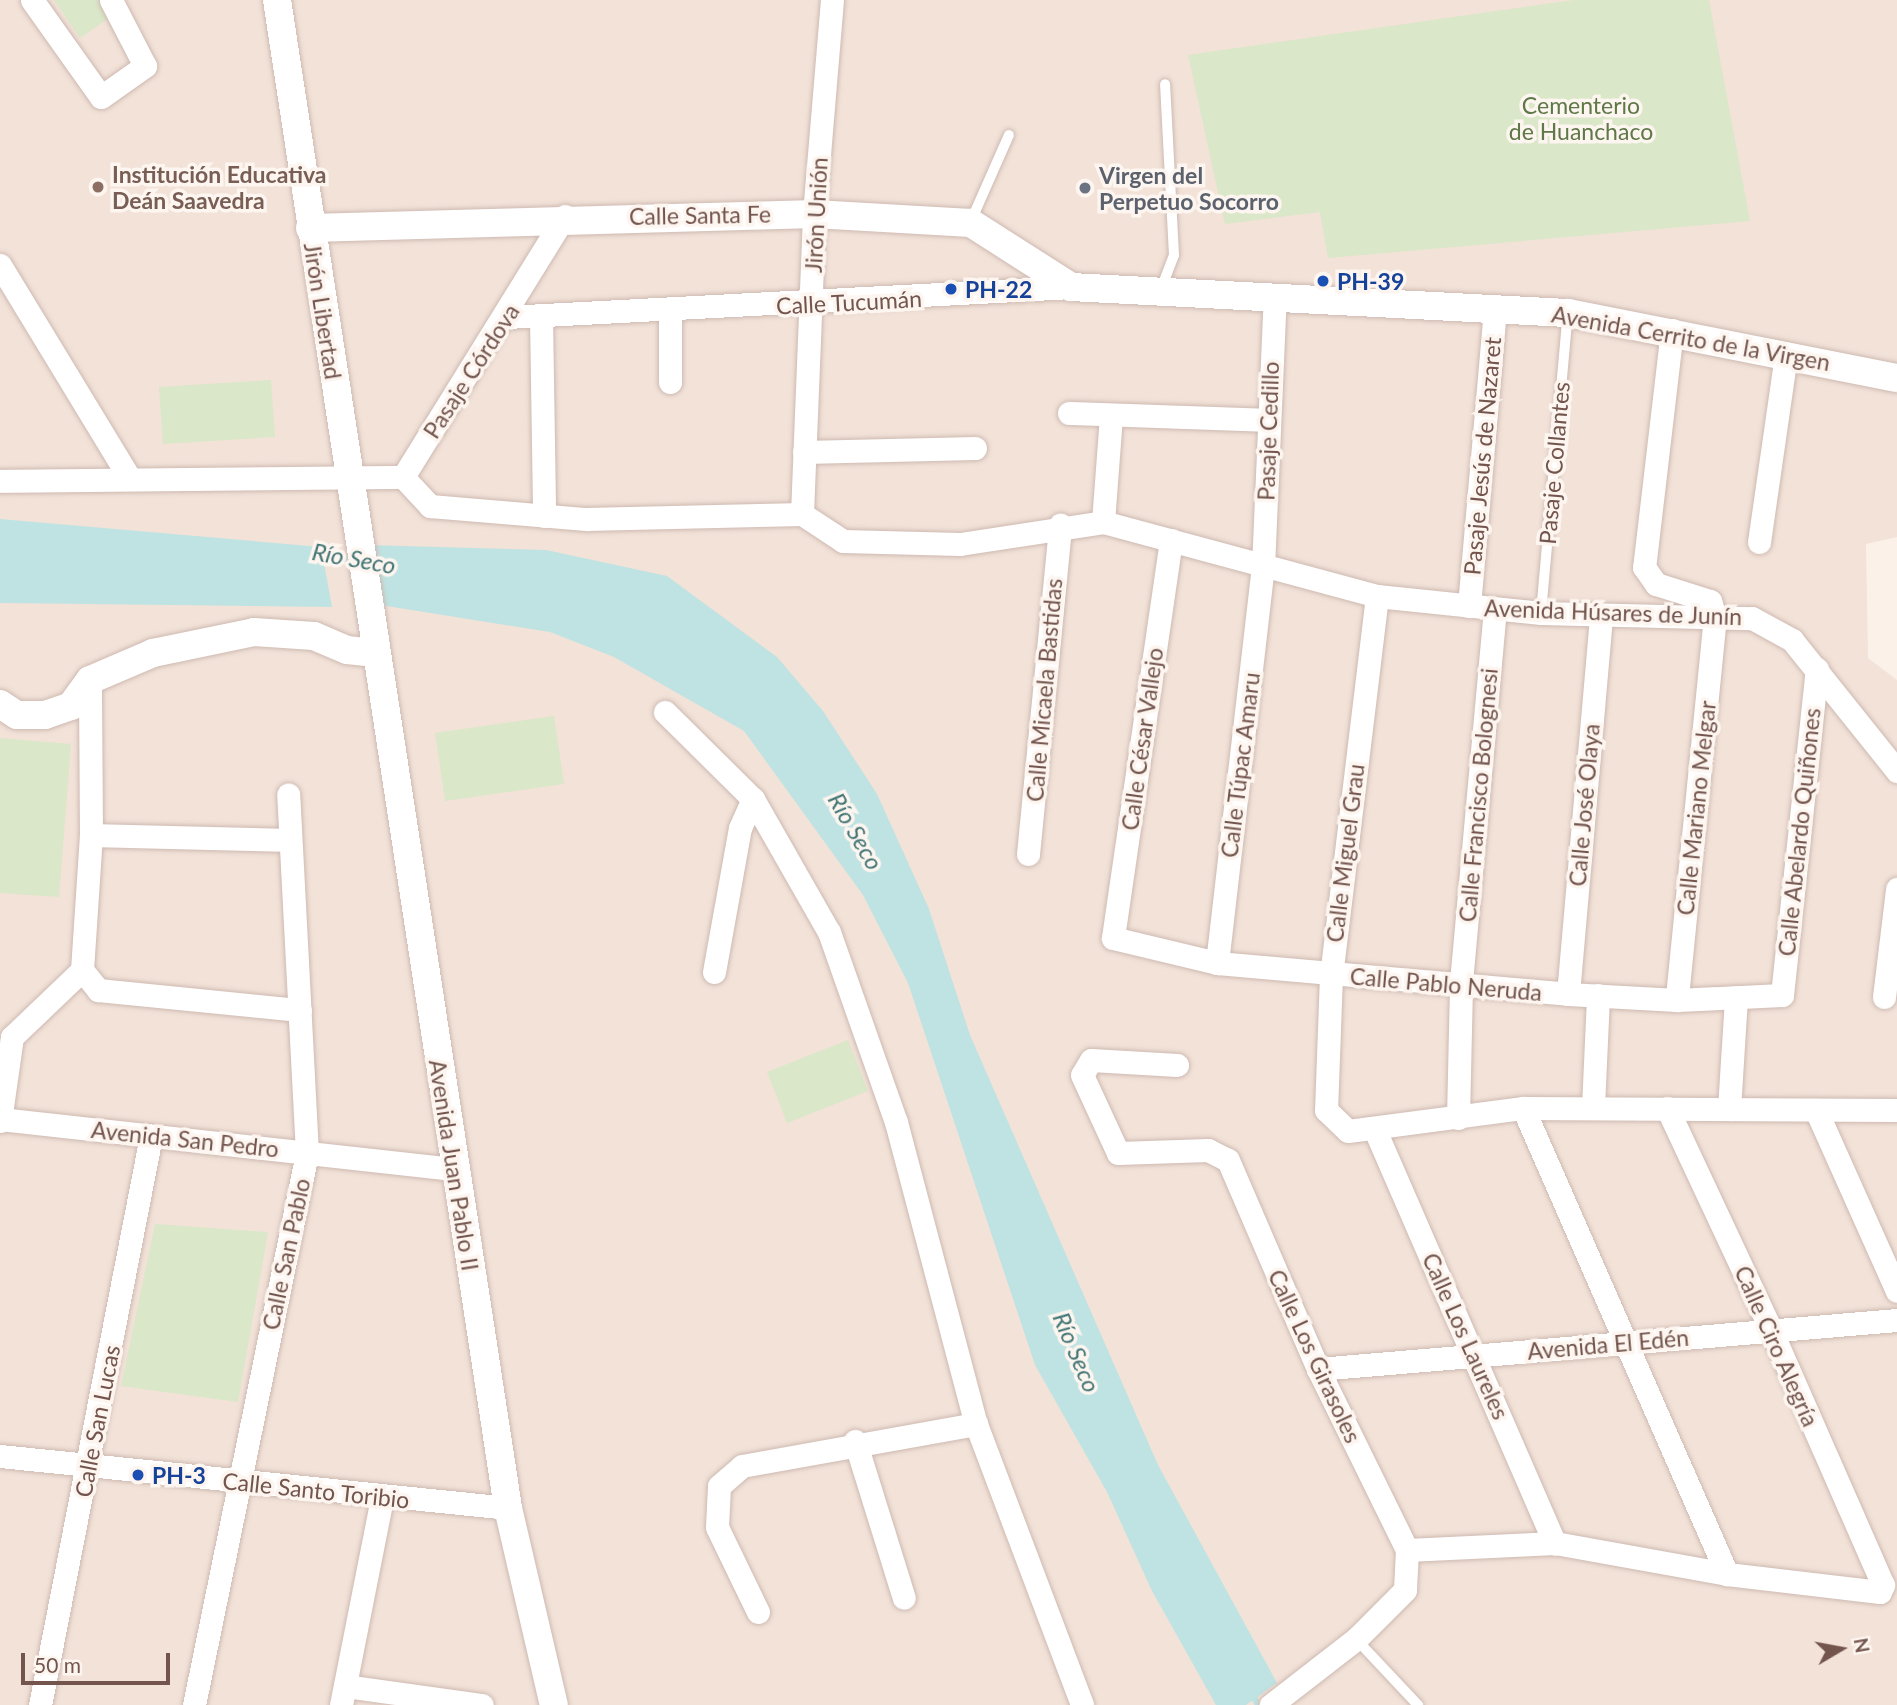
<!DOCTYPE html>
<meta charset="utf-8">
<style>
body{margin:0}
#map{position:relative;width:1897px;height:1705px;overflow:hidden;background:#fbf1e9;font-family:Lato,sans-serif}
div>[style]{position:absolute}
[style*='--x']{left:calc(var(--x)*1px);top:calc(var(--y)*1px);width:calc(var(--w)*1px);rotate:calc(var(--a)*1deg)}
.residential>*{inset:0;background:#f2e2d8}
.green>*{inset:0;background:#dae7c8}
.water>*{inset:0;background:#bee3e2}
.stream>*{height:6px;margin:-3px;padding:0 3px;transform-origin:3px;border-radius:3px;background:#bee3e2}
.roads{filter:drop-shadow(0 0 2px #cebab2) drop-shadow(0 0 2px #cebab2)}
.service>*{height:10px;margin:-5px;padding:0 5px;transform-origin:5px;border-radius:5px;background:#fff}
.minor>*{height:23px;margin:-11.5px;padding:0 11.5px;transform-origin:11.5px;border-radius:11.5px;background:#fff}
.tertiary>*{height:28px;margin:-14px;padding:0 14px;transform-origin:14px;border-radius:14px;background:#fff}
.dots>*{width:19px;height:19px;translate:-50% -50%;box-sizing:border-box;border:4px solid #fdf5ef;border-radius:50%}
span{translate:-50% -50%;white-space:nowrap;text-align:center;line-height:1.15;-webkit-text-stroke:7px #fdf5ef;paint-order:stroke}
.park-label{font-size:23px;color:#5e7847}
.education-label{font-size:23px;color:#785e54;font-weight:700}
.left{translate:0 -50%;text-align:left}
.worship-label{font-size:23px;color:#5b616d;font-weight:700}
.street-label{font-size:23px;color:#73554e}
.transit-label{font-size:23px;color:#164399;font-weight:700}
.water-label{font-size:24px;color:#437676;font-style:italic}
.north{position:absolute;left:1806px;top:1614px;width:70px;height:70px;-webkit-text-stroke:5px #fdf5ef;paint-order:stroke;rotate:80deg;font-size:19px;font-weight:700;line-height:28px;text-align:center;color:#73554e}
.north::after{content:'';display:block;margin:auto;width:24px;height:32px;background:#73554e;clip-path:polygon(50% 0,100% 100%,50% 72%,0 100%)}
.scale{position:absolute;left:21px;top:1653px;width:149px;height:32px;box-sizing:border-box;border:4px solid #73554e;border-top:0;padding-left:9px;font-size:21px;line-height:24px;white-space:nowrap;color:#73554e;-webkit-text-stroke:5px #fdf5ef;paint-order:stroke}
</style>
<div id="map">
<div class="residential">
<i style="clip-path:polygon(0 0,1897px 0,1897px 537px,1866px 544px,1868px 658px,1897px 680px,1897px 1705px,0 1705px)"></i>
</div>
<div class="green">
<i style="clip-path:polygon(54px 0,98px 0,109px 18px,80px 38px)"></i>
<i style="clip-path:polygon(1574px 0,1709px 0,1750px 221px,1328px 258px,1320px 212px,1225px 224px,1188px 55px)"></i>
<i style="clip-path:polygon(271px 380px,275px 437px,163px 444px,159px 387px)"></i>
<i style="clip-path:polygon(554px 716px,564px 784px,445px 801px,435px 733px)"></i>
<i style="clip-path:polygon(0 738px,71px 744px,59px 897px,0 893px)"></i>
<i style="clip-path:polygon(848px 1040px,868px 1091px,787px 1123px,767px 1072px)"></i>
<i style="clip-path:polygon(155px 1224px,268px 1232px,238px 1402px,121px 1386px)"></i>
</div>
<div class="water">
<i style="clip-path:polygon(0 519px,321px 547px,332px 607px,0 603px)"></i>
<i style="clip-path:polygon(366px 545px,546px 550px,667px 576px,777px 657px,823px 711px,877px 794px,929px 909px,970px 1035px,1158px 1465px,1277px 1683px,1246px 1705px,1216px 1705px,1152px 1591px,1107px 1492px,1035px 1365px,908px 983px,863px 895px,744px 731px,614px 657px,550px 632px,374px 604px)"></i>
</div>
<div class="stream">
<i style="--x:316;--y:552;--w:42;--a:13.7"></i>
<i style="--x:1251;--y:1692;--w:15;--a:62"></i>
</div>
<div class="roads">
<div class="service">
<i style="--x:971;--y:221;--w:94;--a:-66.2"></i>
<i style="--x:1161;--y:289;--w:36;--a:-69"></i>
<i style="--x:1174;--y:255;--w:171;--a:-93"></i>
<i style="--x:1541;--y:613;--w:301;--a:-84.9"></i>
<i style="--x:1356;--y:1639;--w:91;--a:46.8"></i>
</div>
<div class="minor">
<i style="--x:32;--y:0;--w:119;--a:54.6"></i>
<i style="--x:101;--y:97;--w:54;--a:-35.2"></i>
<i style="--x:145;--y:66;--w:74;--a:-117.3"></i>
<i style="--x:0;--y:265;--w:250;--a:58.7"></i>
<i style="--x:541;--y:316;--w:200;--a:89.1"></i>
<i style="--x:507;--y:317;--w:565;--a:-3.04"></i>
<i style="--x:1672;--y:330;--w:239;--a:96.7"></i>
<i style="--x:1644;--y:567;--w:21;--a:55"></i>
<i style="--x:1656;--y:584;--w:57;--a:17.5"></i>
<i style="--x:1710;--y:601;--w:16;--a:72"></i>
<i style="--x:1715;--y:616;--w:386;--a:95.7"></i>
<i style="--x:670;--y:382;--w:71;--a:-90"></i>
<i style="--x:1069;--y:413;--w:198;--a:2"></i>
<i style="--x:804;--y:452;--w:171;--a:-1.3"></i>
<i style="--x:403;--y:477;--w:40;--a:47"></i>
<i style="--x:430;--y:506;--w:157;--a:4.8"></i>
<i style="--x:586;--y:519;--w:216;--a:-1.3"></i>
<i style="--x:802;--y:514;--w:49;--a:33.4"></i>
<i style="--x:843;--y:541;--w:117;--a:1.5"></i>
<i style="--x:960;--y:544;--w:145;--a:-8.7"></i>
<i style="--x:1103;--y:522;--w:284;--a:15.1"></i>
<i style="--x:1377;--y:596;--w:165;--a:5.9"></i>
<i style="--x:1541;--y:613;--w:211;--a:1.4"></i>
<i style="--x:1752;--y:618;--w:46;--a:28.8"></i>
<i style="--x:1792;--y:640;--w:168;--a:51.3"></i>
<i style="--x:0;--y:481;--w:403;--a:-0.6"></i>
<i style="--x:403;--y:477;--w:307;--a:-58.2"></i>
<i style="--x:802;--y:514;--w:300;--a:-87.7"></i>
<i style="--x:814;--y:214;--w:215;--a:-85.2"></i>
<i style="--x:1103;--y:522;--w:106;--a:-85.7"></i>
<i style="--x:1171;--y:540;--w:402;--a:98.3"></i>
<i style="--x:1113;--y:938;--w:107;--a:13.5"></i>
<i style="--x:1217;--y:963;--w:352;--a:5"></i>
<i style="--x:1568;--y:994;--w:109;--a:3.2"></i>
<i style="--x:1677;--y:1000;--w:105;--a:-2.7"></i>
<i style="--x:1782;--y:995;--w:328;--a:-83.9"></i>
<i style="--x:1759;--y:542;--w:190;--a:-81.8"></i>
<i style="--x:1377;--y:596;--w:382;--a:96.9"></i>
<i style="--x:1331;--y:975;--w:135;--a:92.1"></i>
<i style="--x:1326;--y:1110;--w:30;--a:44"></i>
<i style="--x:1348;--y:1131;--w:177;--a:-7.5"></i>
<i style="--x:1523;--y:1108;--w:374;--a:0.3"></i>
<i style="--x:1469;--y:606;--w:301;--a:-85"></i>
<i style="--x:665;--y:712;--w:124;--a:44.7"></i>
<i style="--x:753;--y:799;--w:153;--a:60.3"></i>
<i style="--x:829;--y:932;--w:201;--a:70.6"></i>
<i style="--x:896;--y:1122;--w:312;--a:75.2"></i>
<i style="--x:976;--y:1424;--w:300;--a:69.3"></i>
<i style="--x:91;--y:835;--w:199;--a:1.4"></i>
<i style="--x:1028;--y:854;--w:331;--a:-84.4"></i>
<i style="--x:1217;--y:963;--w:399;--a:-83.4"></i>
<i style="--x:1263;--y:567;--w:271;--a:-87.5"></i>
<i style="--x:82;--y:970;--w:26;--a:51"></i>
<i style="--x:98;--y:990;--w:203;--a:5.7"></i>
<i style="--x:714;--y:972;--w:146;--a:-79.8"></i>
<i style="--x:740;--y:828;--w:32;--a:-66"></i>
<i style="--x:1568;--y:994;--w:379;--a:-85"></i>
<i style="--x:1884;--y:997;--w:109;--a:-83.1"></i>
<i style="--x:1177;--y:1065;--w:86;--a:-176.7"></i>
<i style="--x:1091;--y:1060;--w:17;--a:121"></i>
<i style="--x:1082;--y:1075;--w:86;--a:65.2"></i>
<i style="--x:1118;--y:1153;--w:90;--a:-1.9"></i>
<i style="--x:1208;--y:1150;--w:22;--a:27"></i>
<i style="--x:1228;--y:1160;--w:228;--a:66.7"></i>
<i style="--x:1318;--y:1369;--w:202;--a:63.8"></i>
<i style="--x:1407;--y:1550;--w:40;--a:92.9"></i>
<i style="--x:1405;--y:1590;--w:69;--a:135"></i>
<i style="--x:1356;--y:1639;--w:108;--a:142.2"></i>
<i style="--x:1593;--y:1107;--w:112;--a:-87.4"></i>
<i style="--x:1523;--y:1108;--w:509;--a:66.36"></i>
<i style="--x:1729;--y:1109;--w:112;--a:-86.4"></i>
<i style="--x:1816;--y:1110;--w:198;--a:65.9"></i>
<i style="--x:1458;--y:1118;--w:136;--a:-88.7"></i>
<i style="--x:1461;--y:982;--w:375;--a:-84.8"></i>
<i style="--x:0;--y:1119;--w:456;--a:6.3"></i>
<i style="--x:0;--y:1121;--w:85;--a:-81.9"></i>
<i style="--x:12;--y:1037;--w:97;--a:-43.7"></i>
<i style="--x:82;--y:970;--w:135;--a:-86.2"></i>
<i style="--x:91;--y:835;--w:155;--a:-90.4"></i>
<i style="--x:1375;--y:1130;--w:451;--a:66.5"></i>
<i style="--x:1318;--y:1369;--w:581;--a:-4.84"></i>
<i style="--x:855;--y:1441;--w:164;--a:72.7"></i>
<i style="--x:0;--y:1456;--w:511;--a:5.84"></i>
<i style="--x:1407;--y:1550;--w:148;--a:-2.7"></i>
<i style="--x:1555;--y:1543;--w:175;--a:10.2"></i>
<i style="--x:1727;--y:1574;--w:154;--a:6.7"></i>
<i style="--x:1880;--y:1592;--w:8;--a:-67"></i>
<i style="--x:1883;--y:1585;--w:279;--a:-113.7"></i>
<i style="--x:1771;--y:1330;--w:245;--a:-115.1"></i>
<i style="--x:758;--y:1612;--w:94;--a:-115.8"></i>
<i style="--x:717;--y:1527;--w:41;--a:-87.2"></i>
<i style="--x:719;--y:1486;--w:30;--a:-41"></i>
<i style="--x:742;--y:1466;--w:238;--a:-10.2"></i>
<i style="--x:345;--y:1686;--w:138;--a:7.9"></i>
<i style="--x:40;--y:1705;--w:580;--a:-78.96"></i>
<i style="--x:194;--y:1705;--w:563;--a:-78.43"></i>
<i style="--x:307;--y:1153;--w:359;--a:-93"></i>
<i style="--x:341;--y:1705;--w:211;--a:-78.8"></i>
</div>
<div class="tertiary">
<i style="--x:277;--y:0;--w:1526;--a:81.29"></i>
<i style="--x:508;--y:1508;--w:202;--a:76.9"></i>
<i style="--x:310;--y:228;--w:504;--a:-1.59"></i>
<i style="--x:814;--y:214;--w:157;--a:3.3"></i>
<i style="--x:971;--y:223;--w:119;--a:32.6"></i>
<i style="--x:1071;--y:287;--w:498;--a:3"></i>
<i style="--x:1568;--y:313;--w:335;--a:11.2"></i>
<i style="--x:0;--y:704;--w:20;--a:33"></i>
<i style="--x:17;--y:715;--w:28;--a:0"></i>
<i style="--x:45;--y:715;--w:28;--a:-19"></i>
<i style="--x:71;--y:706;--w:32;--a:-54"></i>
<i style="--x:90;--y:680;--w:69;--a:-23.2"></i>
<i style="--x:153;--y:653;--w:103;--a:-11.7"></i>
<i style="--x:254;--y:632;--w:60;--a:3.8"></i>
<i style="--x:314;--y:636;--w:36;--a:23"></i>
<i style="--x:347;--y:650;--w:27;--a:6"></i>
</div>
</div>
<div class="dots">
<i style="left:98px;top:187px;background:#8d6e63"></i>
<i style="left:1085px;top:188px;background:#6b7280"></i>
<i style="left:1323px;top:281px;background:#1a4fb4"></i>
<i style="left:951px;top:289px;background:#1a4fb4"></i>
<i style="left:138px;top:1475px;background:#1a4fb4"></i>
</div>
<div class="park-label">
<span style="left:1581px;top:118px">Cementerio<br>de Huanchaco</span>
</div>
<div class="education-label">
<span class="left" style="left:112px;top:187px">Institución Educativa<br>Deán Saavedra</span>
</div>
<div class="worship-label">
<span class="left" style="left:1099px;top:188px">Virgen del<br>Perpetuo Socorro</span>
</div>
<div class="street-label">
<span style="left:700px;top:215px;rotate:-1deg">Calle Santa Fe</span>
<span style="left:816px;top:215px;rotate:-87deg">Jirón Unión</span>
<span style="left:849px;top:302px;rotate:-3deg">Calle Tucumán</span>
<span style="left:323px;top:311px;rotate:81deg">Jirón Libertad</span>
<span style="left:1691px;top:338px;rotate:10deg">Avenida Cerrito de la Virgen</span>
<span style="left:471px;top:371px;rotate:-57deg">Pasaje Córdova</span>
<span style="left:1268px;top:431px;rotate:-88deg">Pasaje Cedillo</span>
<span style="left:1482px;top:456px;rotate:-85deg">Pasaje Jesús de Nazaret</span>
<span style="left:1554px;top:463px;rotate:-85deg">Pasaje Collantes</span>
<span style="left:1613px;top:612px;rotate:2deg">Avenida Húsares de Junín</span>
<span style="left:1044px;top:690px;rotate:-85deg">Calle Micaela Bastidas</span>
<span style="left:1142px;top:739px;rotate:-82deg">Calle César Vallejo</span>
<span style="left:1240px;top:765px;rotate:-83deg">Calle Túpac Amaru</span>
<span style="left:1478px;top:795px;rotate:-85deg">Calle Francisco Bolognesi</span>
<span style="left:1584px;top:805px;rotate:-85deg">Calle José Olaya</span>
<span style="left:1696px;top:808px;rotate:-84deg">Calle Mariano Melgar</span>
<span style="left:1799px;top:832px;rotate:-84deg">Calle Abelardo Quiñones</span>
<span style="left:1345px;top:853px;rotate:-83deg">Calle Miguel Grau</span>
<span style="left:1446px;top:984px;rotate:5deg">Calle Pablo Neruda</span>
<span style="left:185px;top:1139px;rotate:6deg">Avenida San Pedro</span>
<span style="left:454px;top:1165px;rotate:81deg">Avenida Juan Pablo II</span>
<span style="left:286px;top:1254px;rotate:-78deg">Calle San Pablo</span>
<span style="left:1466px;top:1336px;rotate:66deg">Calle Los Laureles</span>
<span style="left:1608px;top:1344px;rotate:-5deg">Avenida El Edén</span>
<span style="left:1777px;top:1346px;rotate:66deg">Calle Ciro Alegría</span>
<span style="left:1315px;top:1356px;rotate:65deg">Calle Los Girasoles</span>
<span style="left:97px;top:1421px;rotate:-79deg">Calle San Lucas</span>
<span style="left:316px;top:1490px;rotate:6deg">Calle Santo Toribio</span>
</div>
<div class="transit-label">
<span class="left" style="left:1337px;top:281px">PH-39</span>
<span class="left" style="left:965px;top:289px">PH-22</span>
<span class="left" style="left:152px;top:1475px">PH-3</span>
</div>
<div class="water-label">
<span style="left:354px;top:558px;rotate:10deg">Río Seco</span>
<span style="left:856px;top:831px;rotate:60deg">Río Seco</span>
<span style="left:1077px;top:1352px;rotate:67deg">Río Seco</span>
</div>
<div class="north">N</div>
<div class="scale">50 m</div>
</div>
